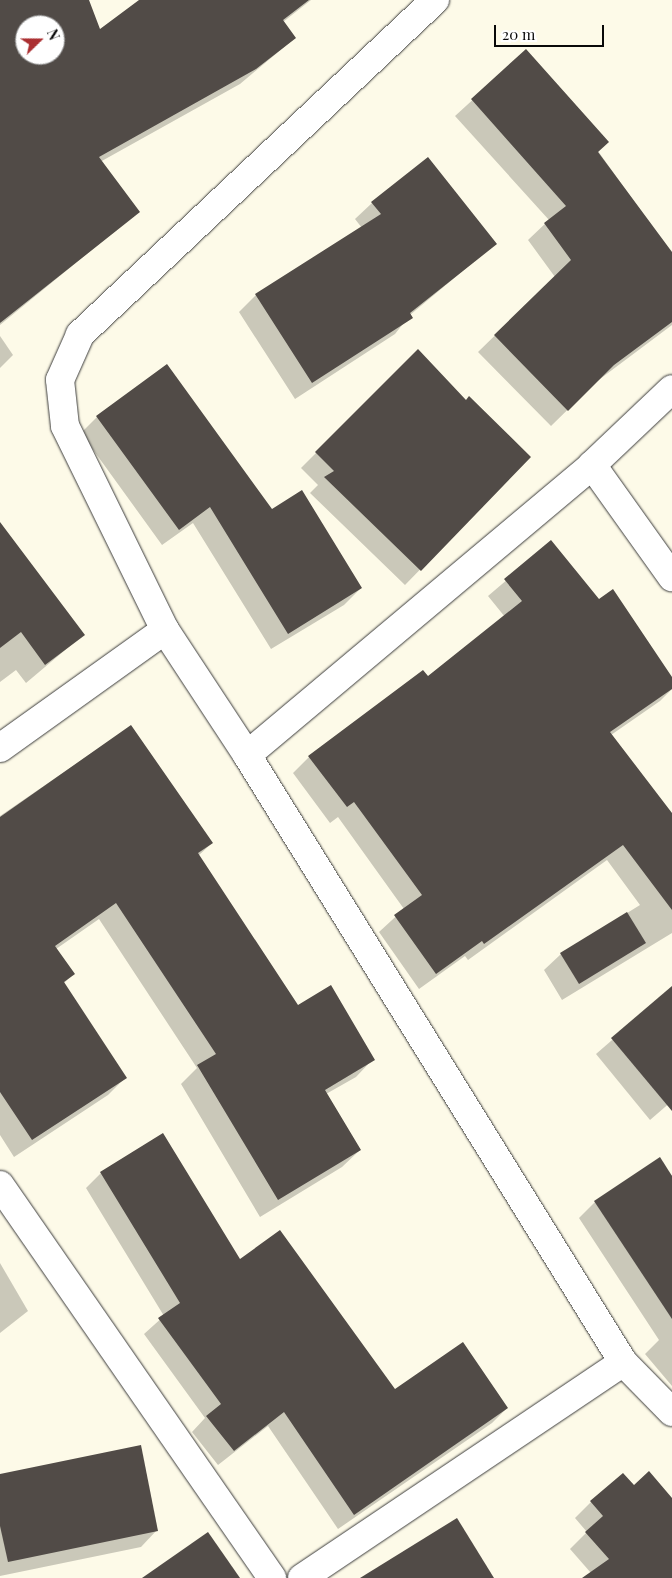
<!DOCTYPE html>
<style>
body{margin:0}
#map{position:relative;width:672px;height:1578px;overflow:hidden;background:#fdfae8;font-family:"Playfair Display",serif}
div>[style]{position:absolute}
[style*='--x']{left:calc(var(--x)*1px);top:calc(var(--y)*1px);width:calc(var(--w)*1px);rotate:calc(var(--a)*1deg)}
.shadow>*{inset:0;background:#0003}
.building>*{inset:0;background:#514b47}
.roads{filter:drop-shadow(0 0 1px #3c3c3c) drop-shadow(0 0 1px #3c3c3c)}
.minor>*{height:28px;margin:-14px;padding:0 14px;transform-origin:14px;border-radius:14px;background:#fff}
span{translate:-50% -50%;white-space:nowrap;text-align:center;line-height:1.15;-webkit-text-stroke:5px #fff;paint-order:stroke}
.north{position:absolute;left:15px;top:15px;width:50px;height:50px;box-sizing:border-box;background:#fff;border:1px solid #9d9d9d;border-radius:50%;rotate:68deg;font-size:14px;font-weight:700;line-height:20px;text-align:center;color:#090909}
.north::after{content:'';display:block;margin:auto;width:18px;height:22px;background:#ab2f31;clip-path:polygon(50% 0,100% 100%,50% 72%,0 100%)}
.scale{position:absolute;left:494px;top:25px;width:110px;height:22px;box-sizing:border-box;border:2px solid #090909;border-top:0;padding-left:6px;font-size:15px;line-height:18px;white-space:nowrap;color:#090909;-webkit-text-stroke:4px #fff;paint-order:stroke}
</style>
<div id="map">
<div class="shadow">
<i style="clip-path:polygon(evenodd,0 0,88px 0,100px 31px,141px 0,311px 0,283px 22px,295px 38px,240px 84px,100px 162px,138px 212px,0 325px,0 0,25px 25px,55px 25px,55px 55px,25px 55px,25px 25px)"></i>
<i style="clip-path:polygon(526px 51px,672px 254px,672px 325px,596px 382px,551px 426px,478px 352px,555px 277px,528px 240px,549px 220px,455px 116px)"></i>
<i style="clip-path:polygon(372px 203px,495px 244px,410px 315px,395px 334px,295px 399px,239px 312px,256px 295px,362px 228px,355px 219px)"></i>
<i style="clip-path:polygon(0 336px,13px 355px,0 368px)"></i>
<i style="clip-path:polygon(418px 351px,466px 401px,530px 457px,405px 585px,310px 493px,318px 485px,301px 468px)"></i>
<i style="clip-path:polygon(97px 417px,272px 511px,361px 588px,344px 605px,271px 649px,193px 523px,162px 545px,81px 433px)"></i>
<i style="clip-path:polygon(0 524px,83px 635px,26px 683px,16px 670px,0 682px)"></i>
<i style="clip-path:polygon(551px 542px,598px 600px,672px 679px,672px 689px,660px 701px,611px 735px,672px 815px,672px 933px,562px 1000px,544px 970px,561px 954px,640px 905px,607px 860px,468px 960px,465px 956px,419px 989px,379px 932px,404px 909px,338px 817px,330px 823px,293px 773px,309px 757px,428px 678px,505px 617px,488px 596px)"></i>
<i style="clip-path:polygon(131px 726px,212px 843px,198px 856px,298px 1006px,373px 1059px,356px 1077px,326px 1094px,360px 1150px,342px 1167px,260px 1217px,181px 1084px,197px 1068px,99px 919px,56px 949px,73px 974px,64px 983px,125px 1078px,108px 1095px,14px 1157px,0 1135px,0 816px)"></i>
<i style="clip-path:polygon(672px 988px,672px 1101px,650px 1120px,596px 1054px)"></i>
<i style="clip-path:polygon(101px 1173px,239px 1261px,394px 1390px,507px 1408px,492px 1423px,338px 1529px,268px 1426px,218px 1465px,192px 1432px,205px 1418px,144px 1334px,164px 1316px,86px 1188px)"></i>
<i style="clip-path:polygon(672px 1175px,672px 1386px,645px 1354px,659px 1340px,579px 1218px,595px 1202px)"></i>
<i style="clip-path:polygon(0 1263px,28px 1311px,0 1333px)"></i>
<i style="clip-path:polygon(0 1475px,157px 1530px,141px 1547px,0 1576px)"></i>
<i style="clip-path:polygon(634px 1486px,672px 1500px,672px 1578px,584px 1578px,591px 1573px,570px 1549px,587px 1532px,575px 1518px,591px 1502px)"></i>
</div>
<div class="building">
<i style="clip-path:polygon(evenodd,0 0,89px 0,100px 29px,139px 0,309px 0,283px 20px,296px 38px,256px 69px,99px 157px,140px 212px,0 323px,0 0,25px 25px,55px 25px,55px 55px,25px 55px,25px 25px)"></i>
<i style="clip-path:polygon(526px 49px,609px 142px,598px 152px,672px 252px,672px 322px,614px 365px,568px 411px,494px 335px,571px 260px,544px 223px,566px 206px,471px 99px)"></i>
<i style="clip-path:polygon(428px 157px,497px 244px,410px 313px,413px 318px,312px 383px,255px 294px,381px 214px,371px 202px)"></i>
<i style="clip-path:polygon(418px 349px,466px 400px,469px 396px,531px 457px,421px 571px,324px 477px,334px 471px,315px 452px)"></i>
<i style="clip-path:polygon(167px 364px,272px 509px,302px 490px,362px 588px,288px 634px,210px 507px,179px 530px,96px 416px)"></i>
<i style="clip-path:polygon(0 522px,85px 635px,45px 665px,21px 632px,0 648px)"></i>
<i style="clip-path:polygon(551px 540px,599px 599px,613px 589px,672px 677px,672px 689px,610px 732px,672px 813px,672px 910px,623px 845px,484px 944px,482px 941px,436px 974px,394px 915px,422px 895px,354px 802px,347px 807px,308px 756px,423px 670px,428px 676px,522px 601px,504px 579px)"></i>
<i style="clip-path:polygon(131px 725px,213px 843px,198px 853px,298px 1005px,331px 985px,375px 1060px,325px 1090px,361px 1150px,278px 1200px,197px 1065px,216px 1054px,116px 903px,55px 946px,75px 974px,64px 982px,127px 1078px,32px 1140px,0 1092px,0 817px)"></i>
<i style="clip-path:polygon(627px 912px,646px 943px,579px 984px,560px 953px)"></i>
<i style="clip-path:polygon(672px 986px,672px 1111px,611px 1038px)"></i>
<i style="clip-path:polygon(163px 1133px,240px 1259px,280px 1230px,395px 1389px,463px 1342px,508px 1408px,354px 1515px,284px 1412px,234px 1451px,206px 1416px,221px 1404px,158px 1318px,180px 1303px,100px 1172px)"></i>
<i style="clip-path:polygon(660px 1157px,672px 1176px,672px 1319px,594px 1201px)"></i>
<i style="clip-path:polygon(141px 1445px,158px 1531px,8px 1562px,0 1526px,0 1474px)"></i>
<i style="clip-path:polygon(649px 1471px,672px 1498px,672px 1578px,582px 1578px,609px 1559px,585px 1532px,603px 1516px,590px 1501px,623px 1473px,634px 1485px)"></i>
<i style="clip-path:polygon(457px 1518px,494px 1578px,360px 1578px)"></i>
<i style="clip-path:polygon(208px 1532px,240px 1578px,142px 1578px)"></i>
</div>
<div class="roads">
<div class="minor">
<i style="--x:435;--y:0;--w:488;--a:136.7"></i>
<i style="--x:80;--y:335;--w:49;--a:114"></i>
<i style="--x:60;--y:380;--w:46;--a:83.8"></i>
<i style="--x:65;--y:426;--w:227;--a:63.9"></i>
<i style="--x:165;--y:630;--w:149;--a:56.7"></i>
<i style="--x:247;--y:755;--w:714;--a:58.22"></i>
<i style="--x:623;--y:1362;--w:70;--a:45.6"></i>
<i style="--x:592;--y:465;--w:138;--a:54.5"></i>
<i style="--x:0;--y:748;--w:203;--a:-35.6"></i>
<i style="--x:247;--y:755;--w:451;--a:-40"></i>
<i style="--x:592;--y:465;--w:110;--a:-43.5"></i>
<i style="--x:0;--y:1185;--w:478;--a:55.3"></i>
<i style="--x:302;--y:1578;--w:387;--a:-33.9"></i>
</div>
</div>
<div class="north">N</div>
<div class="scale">20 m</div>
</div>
